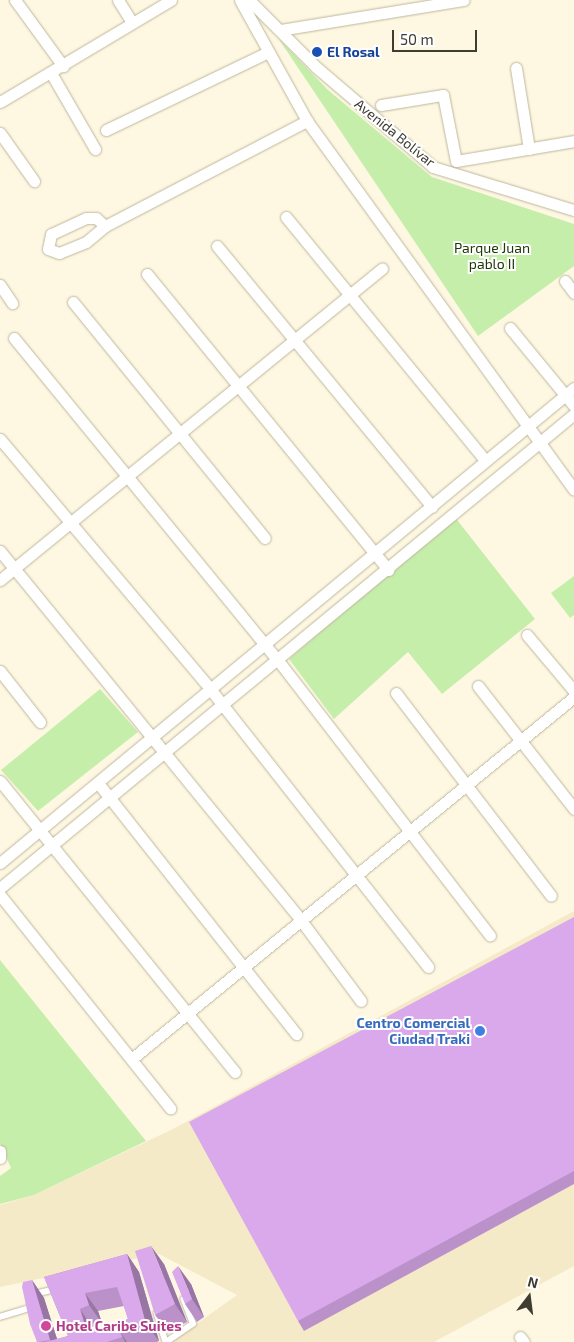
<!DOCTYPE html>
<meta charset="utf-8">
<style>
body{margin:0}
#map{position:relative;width:574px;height:1342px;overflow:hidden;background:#fef8e2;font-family:"Exo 2",sans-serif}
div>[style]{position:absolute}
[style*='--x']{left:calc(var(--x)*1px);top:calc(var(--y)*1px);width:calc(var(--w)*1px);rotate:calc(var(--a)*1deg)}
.built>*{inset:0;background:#f5eac8}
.green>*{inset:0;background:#c6eeab}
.roads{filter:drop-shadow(0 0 1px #beb69d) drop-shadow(0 0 1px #beb69d)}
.service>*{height:5.5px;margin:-2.75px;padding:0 2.75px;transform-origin:2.75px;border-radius:2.75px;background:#fff}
.minor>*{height:11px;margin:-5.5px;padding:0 5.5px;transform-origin:5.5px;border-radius:5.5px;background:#fff}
.wall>*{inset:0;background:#bb91ca}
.shaded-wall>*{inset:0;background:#9876a4}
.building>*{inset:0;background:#d9a9eb}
.dots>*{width:14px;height:14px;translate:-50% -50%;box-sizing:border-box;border:2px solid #fff;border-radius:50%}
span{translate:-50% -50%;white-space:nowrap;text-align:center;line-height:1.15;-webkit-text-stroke:4px #fff;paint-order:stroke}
.transit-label{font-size:14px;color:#164399;font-weight:700}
.left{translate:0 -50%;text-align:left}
.street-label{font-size:14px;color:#3f3c31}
.park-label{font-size:14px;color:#203a07}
.shop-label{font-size:14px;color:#366cbe;font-weight:700}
.right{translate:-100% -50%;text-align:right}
.hotel-label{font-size:14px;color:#b23c85;font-weight:700}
.north{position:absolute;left:504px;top:1272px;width:50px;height:50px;-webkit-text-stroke:4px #fff;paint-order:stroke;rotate:15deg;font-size:14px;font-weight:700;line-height:20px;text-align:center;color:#3f3c31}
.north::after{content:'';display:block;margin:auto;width:18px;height:22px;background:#3f3c31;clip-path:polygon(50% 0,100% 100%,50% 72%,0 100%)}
.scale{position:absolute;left:392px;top:30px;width:85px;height:22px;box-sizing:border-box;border:2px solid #3f3c31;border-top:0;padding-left:6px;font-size:15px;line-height:18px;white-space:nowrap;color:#3f3c31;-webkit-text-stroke:4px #fff;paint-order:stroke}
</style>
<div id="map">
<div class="built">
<i style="clip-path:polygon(574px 911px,574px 1266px,434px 1342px,171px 1342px,237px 1295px,159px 1254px,0 1287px,0 1205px,34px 1195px,173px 1129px)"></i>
</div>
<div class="green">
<i style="clip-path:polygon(278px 38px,328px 90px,432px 177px,574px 224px,574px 266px,478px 336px)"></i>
<i style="clip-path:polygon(454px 516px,535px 619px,442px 694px,408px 652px,334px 719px,289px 659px)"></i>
<i style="clip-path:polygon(574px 576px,574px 615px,570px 618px,551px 593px)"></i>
<i style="clip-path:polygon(100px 689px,138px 732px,38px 811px,1px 770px)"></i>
<i style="clip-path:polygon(0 960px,146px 1141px,34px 1195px,0 1204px,0 1176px,11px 1168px,0 1143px)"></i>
</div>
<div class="roads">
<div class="service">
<i style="--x:35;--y:1294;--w:21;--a:-14"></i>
<i style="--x:157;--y:1313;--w:30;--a:73"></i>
<i style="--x:0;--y:1317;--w:30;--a:-17"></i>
<i style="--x:166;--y:1342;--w:32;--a:-34"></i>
<i style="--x:193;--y:1324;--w:26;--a:-111"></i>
</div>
<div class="minor">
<i style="--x:15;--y:0;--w:82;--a:54"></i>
<i style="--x:118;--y:0;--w:26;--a:58"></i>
<i style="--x:240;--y:0;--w:138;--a:61"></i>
<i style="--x:307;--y:121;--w:455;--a:54.1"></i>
<i style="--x:249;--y:0;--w:95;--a:45"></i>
<i style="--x:316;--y:67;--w:154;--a:40.5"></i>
<i style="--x:433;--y:167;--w:147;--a:17"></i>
<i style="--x:280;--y:30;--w:186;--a:-9.3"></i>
<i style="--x:516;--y:68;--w:82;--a:80.9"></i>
<i style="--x:51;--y:73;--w:88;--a:59.9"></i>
<i style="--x:0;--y:102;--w:199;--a:-30.8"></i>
<i style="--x:381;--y:105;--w:63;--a:-9.2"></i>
<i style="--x:443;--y:95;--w:67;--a:78.9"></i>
<i style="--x:456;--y:161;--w:120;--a:-9.6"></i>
<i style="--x:106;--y:130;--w:180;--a:-25.7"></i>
<i style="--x:0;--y:133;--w:59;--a:54.7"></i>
<i style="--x:286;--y:217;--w:314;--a:50.7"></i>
<i style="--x:105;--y:226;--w:12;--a:-138"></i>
<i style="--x:96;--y:218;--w:10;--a:180"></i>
<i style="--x:86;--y:218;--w:38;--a:155"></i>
<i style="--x:51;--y:234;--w:15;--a:101"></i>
<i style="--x:48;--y:249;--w:12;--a:20"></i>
<i style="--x:59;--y:253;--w:29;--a:-22"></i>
<i style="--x:86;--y:242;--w:25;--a:-40"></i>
<i style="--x:105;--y:226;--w:228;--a:-27.5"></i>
<i style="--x:217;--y:246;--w:338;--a:50.5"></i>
<i style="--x:147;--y:274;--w:382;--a:50.8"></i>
<i style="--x:565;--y:281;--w:15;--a:53"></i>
<i style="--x:0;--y:285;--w:22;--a:56"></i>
<i style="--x:73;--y:302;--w:304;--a:50.9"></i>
<i style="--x:510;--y:328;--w:101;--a:50.6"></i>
<i style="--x:14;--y:338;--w:415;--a:50.7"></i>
<i style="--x:277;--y:659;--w:349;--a:52.4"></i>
<i style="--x:0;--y:439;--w:328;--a:49.9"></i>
<i style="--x:211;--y:690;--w:352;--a:51.9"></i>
<i style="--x:0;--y:551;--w:475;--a:50.8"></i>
<i style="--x:300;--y:919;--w:102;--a:53.4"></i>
<i style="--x:0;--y:580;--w:493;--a:-39.2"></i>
<i style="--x:527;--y:635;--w:73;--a:50"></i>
<i style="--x:0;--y:671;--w:65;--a:51.9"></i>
<i style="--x:478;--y:686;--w:156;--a:52"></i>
<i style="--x:396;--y:693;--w:255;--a:52.6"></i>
<i style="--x:0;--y:781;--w:374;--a:51.1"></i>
<i style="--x:98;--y:783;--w:320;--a:51.7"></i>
<i style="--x:0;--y:863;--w:745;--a:-39.61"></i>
<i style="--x:0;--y:888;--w:744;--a:-39.55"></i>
<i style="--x:0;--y:895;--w:273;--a:51.4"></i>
<i style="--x:134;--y:1057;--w:569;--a:-39.29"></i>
<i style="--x:0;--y:1151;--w:7;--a:90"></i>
<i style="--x:520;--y:1337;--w:6;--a:51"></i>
</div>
</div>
<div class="wall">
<i style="clip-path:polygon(574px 917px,574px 1184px,304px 1331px,298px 1321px)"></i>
<i style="clip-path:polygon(evenodd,127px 1254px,139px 1272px,159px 1341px,157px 1342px,37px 1342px,32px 1280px,44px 1298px,57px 1339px,68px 1336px,44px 1277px,127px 1254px,124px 1306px,128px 1319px,94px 1330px,92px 1327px,102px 1323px,98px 1311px,124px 1306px)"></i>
<i style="clip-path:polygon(164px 1264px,187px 1322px,168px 1332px,155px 1315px)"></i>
<i style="clip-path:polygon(191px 1284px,204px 1317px,197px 1322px,185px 1304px)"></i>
</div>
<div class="shaded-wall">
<i style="clip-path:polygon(151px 1246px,164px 1264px,187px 1322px,175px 1304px)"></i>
<i style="clip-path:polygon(127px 1254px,139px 1272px,159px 1341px,146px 1324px)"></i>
<i style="clip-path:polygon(178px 1266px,191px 1284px,204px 1317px,192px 1299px)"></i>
<i style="clip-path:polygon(32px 1280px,44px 1298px,58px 1342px,50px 1340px)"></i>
<i style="clip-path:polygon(85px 1293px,98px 1311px,102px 1323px,89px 1305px)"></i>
<i style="clip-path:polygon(80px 1309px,92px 1327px,97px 1342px,87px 1332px)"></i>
<i style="clip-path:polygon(120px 1332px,127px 1342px,125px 1342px)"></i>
</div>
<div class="building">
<i style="clip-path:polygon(574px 917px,574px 1171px,298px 1321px,189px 1122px)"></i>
<i style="clip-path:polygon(151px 1246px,175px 1304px,155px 1315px,135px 1251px)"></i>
<i style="clip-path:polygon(evenodd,127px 1254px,146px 1324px,120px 1332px,122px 1337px,107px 1342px,45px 1342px,68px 1336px,44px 1277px,127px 1254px,117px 1287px,128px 1319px,87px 1332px,80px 1309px,89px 1305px,85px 1293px,117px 1287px)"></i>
<i style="clip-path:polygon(178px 1266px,192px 1299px,185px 1304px,172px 1272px)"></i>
<i style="clip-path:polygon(32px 1280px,50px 1340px,37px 1342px,30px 1324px,22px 1287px,23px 1282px)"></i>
</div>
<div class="dots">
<i style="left:317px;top:52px;background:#1a4fb4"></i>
<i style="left:480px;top:1031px;background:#3f7fe0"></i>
<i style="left:46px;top:1326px;background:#d1479c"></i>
</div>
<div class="transit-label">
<span class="left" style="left:327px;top:52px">El Rosal</span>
</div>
<div class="street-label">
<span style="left:395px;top:133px;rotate:39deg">Avenida Bolívar</span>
</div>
<div class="park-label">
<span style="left:492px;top:256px">Parque Juan<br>pablo II</span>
</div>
<div class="shop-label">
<span class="right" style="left:470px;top:1031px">Centro Comercial<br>Ciudad Traki</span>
</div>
<div class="hotel-label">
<span class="left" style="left:56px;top:1326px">Hotel Caribe Suites</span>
</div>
<div class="north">N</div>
<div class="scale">50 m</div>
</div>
